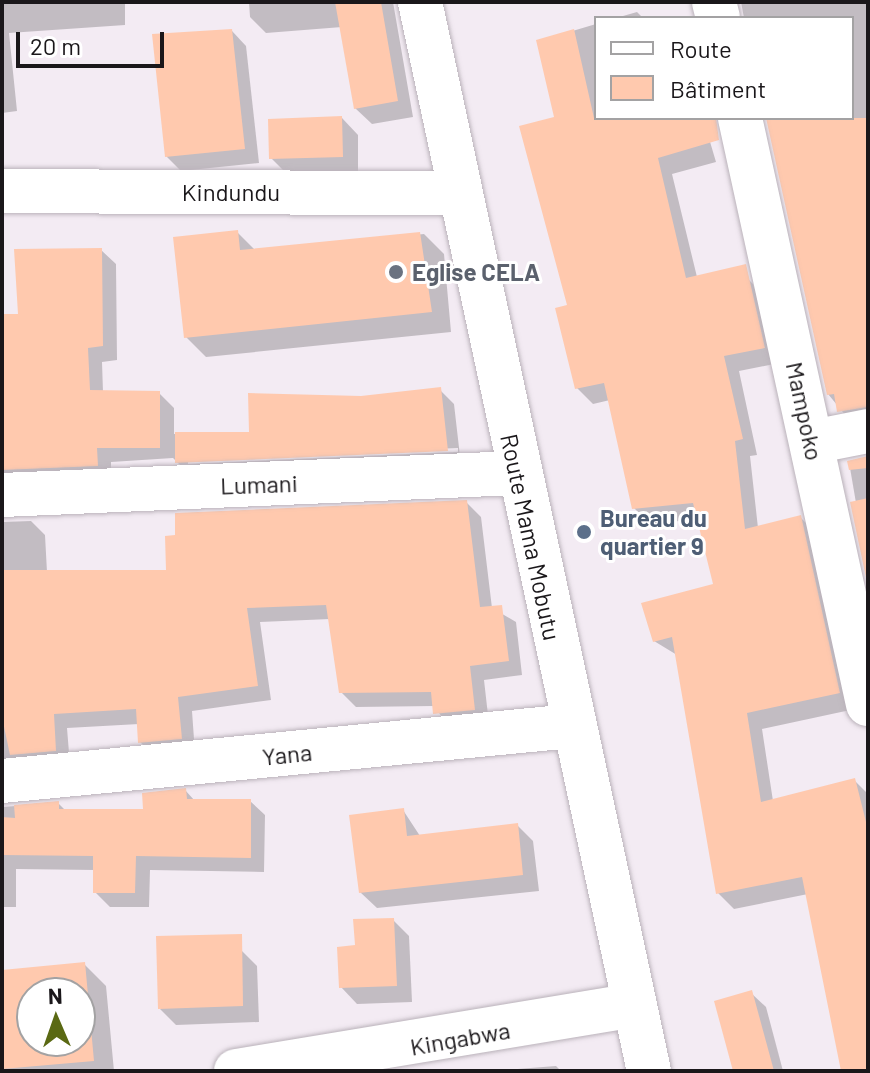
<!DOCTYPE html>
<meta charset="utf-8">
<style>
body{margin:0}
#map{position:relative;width:870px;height:1073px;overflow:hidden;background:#f3ebf3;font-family:Barlow,sans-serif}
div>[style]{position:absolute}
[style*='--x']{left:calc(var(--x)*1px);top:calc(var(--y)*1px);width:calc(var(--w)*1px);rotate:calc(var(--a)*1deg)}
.shadow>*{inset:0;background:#0003}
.building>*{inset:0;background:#ffc9ae}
.roads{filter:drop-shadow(0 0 2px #bab2ba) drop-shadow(0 0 2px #bab2ba)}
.minor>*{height:44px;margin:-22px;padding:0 22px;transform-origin:22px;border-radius:22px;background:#fff}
.dots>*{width:22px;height:22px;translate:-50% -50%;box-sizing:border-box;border:4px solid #fff;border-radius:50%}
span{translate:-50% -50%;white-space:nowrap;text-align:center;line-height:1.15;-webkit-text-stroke:6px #fff;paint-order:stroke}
.street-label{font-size:24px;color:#1a171a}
.worship-label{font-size:24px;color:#5b616d;font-weight:700}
.left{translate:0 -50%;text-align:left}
.service-label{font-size:24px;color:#4e5e75;font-weight:700}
.frame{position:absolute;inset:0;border:4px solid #1a171a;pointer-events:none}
.legend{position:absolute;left:594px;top:16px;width:260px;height:104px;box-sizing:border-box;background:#fff;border:2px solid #a3a2a3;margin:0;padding:10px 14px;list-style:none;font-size:24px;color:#1a171a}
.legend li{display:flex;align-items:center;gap:16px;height:40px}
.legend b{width:40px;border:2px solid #a3a2a3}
.north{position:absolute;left:16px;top:977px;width:80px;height:80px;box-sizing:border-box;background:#fff;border:2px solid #a3a2a3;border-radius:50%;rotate:358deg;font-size:22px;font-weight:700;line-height:32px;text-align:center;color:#1a171a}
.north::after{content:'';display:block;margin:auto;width:28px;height:36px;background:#5a6913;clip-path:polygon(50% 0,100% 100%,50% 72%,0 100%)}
.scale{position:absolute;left:16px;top:32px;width:148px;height:36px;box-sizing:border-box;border:4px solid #1a171a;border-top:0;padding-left:10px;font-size:24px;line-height:28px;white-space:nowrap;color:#1a171a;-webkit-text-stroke:6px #fff;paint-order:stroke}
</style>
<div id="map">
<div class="shadow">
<i style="clip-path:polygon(2px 2px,125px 2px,125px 25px,9px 33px,17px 111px,2px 113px)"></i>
<i style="clip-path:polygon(249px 2px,393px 2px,413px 117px,372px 124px,355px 108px,342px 27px,266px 33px,250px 17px)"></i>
<i style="clip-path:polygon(741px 2px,868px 2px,868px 426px,856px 428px,828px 394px,767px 118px,852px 118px,852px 18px,744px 18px)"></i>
<i style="clip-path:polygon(637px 12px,643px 18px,616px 18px)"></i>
<i style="clip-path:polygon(596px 24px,596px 118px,703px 118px,716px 162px,672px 174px,697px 277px,737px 268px,753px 284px,779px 363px,739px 371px,757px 455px,750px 456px,758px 528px,800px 517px,816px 533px,855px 709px,762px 729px,773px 801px,854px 780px,868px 794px,868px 1071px,843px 1071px,808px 894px,734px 909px,718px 893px,677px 655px,654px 641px,716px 585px,699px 519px,650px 524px,634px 508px,610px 400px,593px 404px,577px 388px,556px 119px,539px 41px)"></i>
<i style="clip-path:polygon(232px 31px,246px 46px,259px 163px,181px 171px,166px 156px)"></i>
<i style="clip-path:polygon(342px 118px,358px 135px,358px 172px,287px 174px,271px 158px)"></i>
<i style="clip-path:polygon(237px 232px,256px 251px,424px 234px,444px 254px,451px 332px,206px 357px,186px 337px)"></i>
<i style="clip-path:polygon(evenodd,101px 250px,116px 264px,117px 360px,102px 362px,103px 392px,159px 393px,174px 408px,174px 434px,251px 434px,361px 398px,440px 390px,454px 404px,461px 465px,191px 476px,173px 458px,111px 462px,111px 480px,2px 489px,2px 316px,20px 315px,101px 250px,458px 448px,458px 452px,188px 464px,188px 460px,458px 448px)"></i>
<i style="clip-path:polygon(868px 457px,868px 573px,849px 462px)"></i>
<i style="clip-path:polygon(466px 502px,481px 517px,492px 608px,516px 622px,522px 675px,484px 680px,489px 724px,450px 728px,434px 706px,356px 707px,341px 692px,330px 619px,260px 622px,271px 700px,192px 711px,195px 753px,155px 756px,140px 742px,139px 724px,67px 728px,70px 765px,2px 775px,2px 522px,31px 521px,45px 535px,47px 572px,168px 572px)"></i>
<i style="clip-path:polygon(185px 790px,195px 801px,250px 801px,265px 815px,264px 872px,150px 870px,149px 907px,110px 907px,95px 892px,95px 870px,16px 869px,16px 907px,2px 907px,2px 807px,58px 803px,66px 811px,146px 811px)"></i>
<i style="clip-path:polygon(403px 810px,420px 836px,517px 825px,533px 841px,539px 891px,377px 908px,360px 892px)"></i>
<i style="clip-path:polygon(393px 920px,409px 936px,412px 1002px,357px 1004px,341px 987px,357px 946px)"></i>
<i style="clip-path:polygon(241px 950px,257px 966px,259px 1022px,176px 1025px,160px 1009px)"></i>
<i style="clip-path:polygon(evenodd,84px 964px,106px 986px,114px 1071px,2px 1071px,2px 972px,84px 964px,32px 993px,80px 993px,80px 1041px,32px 1041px,32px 993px)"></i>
<i style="clip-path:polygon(751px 993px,766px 1007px,783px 1071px,735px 1071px)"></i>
<i style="clip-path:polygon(556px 1066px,561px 1071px,490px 1071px)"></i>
</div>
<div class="building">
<i style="clip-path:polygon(335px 2px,381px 2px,398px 101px,354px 109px)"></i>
<i style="clip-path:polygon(232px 29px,245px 149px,165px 157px,152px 34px)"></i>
<i style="clip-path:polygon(574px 29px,594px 118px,716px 118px,719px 140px,658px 158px,686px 278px,746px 264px,765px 348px,724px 356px,743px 439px,735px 441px,745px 529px,801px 515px,840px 693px,747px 713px,761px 802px,855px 778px,868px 830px,868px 1071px,841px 1071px,802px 877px,716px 894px,672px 637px,653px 642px,641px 603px,713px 584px,693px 503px,632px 509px,604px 383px,575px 389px,555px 308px,567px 305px,519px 126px,554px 117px,536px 40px)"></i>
<i style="clip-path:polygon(342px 116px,343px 157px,269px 159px,268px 119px)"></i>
<i style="clip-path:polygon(766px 118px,868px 118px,868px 407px,837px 412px,834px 394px,827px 395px)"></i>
<i style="clip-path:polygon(238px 230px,240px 250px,420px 232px,432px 312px,184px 338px,173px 237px)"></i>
<i style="clip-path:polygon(102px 248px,103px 346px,88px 348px,90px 390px,160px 391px,160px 448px,97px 448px,98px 466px,2px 470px,2px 314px,18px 314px,14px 249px)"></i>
<i style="clip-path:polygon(441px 387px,448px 451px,175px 463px,175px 432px,249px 432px,248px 393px,361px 396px)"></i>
<i style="clip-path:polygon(868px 456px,868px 468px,849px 470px,847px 461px)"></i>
<i style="clip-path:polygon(868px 498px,868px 587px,850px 502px)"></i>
<i style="clip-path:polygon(467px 500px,480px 607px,502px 605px,509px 661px,470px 666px,475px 710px,433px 714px,431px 692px,339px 693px,326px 605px,247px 608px,258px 686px,178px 697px,182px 739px,138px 743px,136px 709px,54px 714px,56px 751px,10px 755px,2px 717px,2px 570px,166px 570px,165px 536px,175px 535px,175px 513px)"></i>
<i style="clip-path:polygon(186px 788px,187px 799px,251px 799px,251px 858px,136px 856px,135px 893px,93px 893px,93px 856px,2px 855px,2px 817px,15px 818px,14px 805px,59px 801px,59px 809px,143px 809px,142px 793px)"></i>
<i style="clip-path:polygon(404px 808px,407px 836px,518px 823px,523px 875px,359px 893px,349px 815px)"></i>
<i style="clip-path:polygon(394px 918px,397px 986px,339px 988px,337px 947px,355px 945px,353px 919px)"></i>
<i style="clip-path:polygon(242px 934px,243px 1006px,158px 1009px,156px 936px)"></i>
<i style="clip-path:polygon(evenodd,85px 962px,94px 1061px,2px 1069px,2px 970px,85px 962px,32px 993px,80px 993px,80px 1041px,32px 1041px,32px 993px)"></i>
<i style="clip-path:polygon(752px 990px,774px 1071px,733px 1071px,714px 1001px)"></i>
</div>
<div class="roads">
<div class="minor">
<i style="--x:420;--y:2;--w:1093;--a:77.91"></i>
<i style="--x:714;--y:2;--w:16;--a:76"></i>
<i style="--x:740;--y:118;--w:600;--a:77.68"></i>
<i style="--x:2;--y:191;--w:458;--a:0.3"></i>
<i style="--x:812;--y:442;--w:57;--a:-11.1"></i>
<i style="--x:2;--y:495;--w:515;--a:-2.45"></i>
<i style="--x:2;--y:781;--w:573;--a:-5.51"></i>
<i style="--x:236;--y:1071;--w:404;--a:-9.4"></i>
</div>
</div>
<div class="dots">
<i style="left:396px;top:272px;background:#6b7280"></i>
<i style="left:584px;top:532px;background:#5c6f8a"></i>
</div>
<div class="street-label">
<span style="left:231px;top:192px">Kindundu</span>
<span style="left:805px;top:411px;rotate:78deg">Mampoko</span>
<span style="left:259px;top:484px;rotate:-2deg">Lumani</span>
<span style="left:531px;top:537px;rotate:78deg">Route Mama Mobutu</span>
<span style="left:287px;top:754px;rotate:-6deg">Yana</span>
<span style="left:460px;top:1038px;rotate:-10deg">Kingabwa</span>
</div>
<div class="worship-label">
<span class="left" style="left:412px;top:272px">Eglise CELA</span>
</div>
<div class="service-label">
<span class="left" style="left:600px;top:532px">Bureau du<br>quartier 9</span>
</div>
<div class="frame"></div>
<ul class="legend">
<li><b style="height:10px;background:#fff"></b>Route</li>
<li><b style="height:22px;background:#ffc9ae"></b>Bâtiment</li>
</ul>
<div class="north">N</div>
<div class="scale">20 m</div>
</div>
